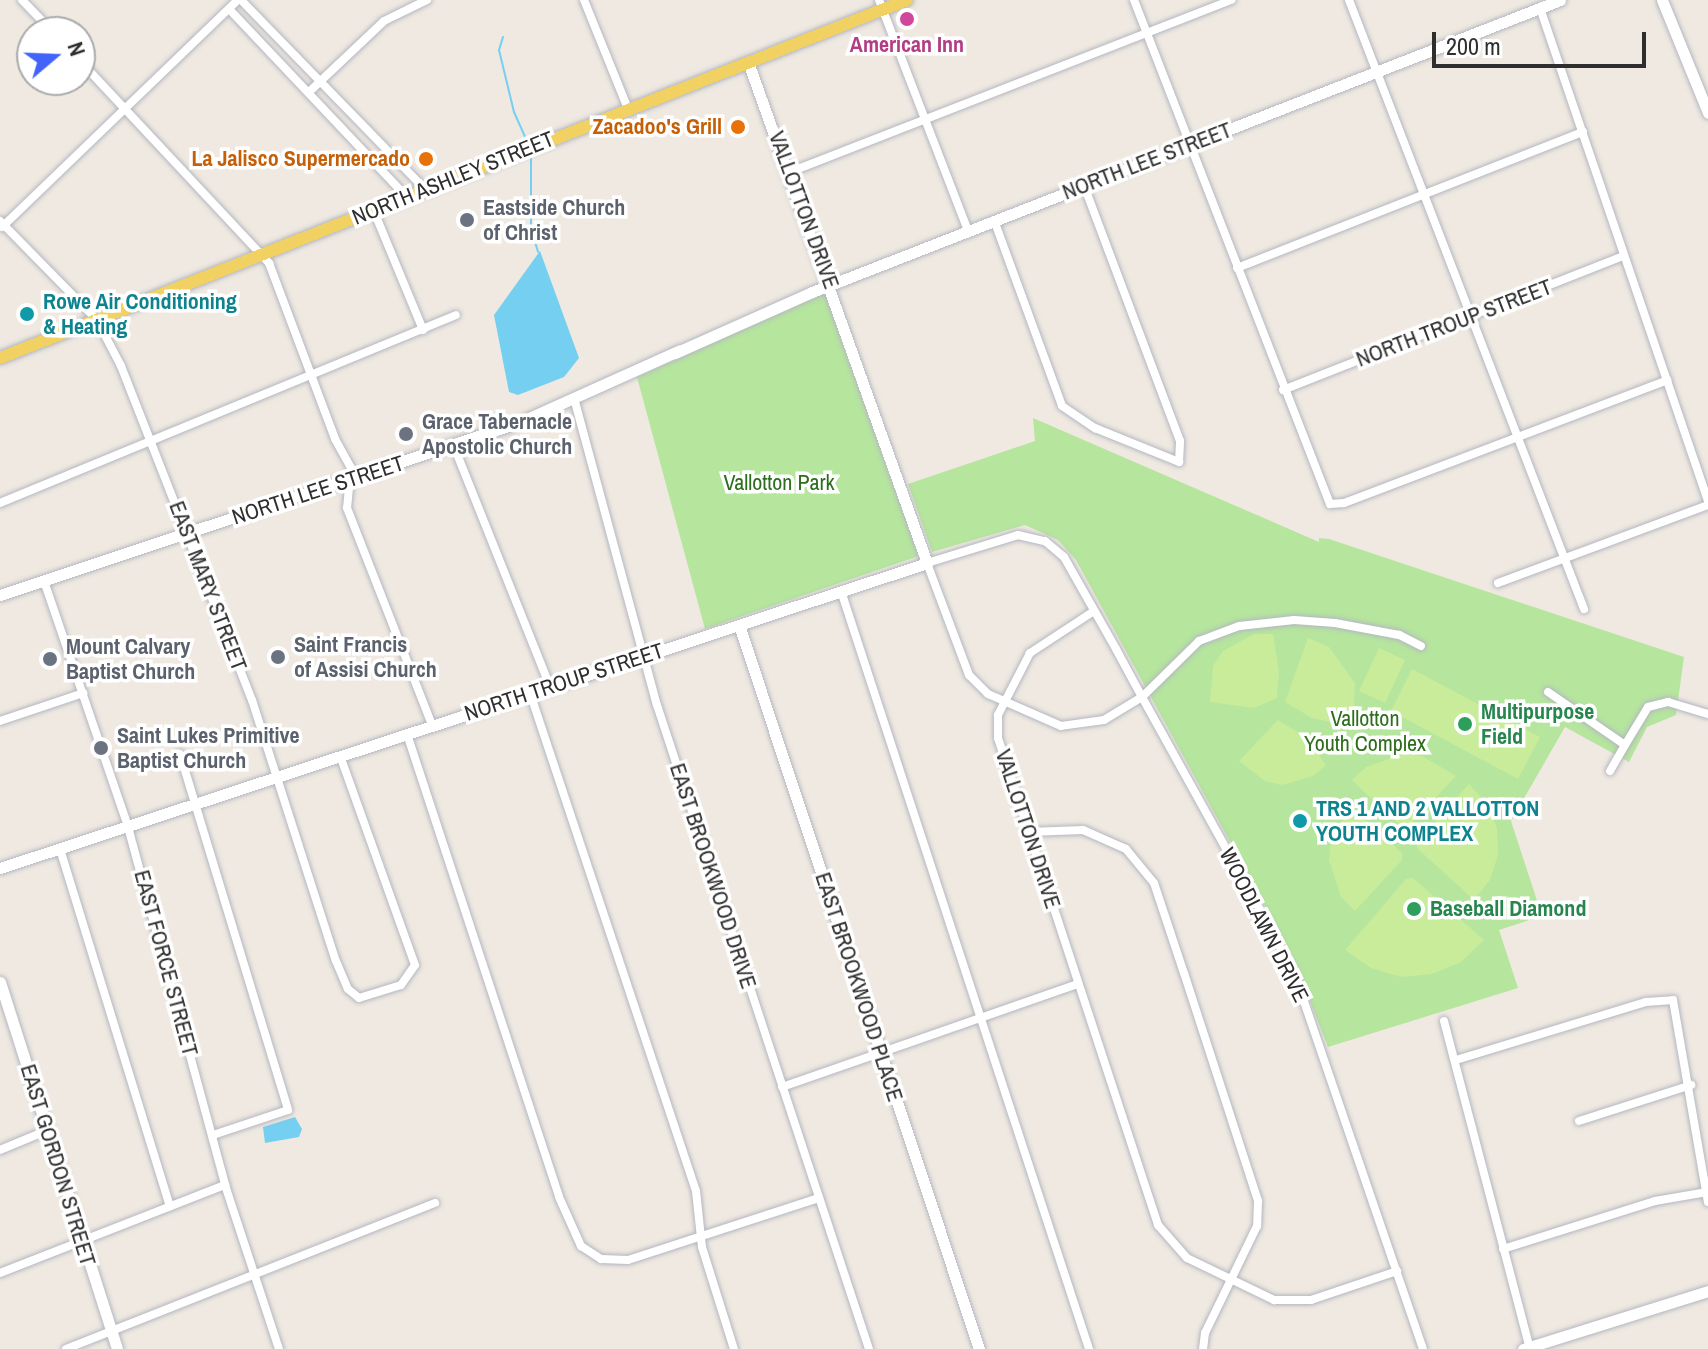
<!DOCTYPE html>
<style>
body{margin:0}
#map{position:relative;width:1708px;height:1349px;overflow:hidden;background:#efe9e1;font-family:"Archivo Narrow",sans-serif}
div>[style]{position:absolute}
[style*='--x']{left:calc(var(--x)*1px);top:calc(var(--y)*1px);width:calc(var(--w)*1px);rotate:calc(var(--a)*1deg)}
.green>*{inset:0;background:#b6e59e}
.pitch>*{inset:0;background:#c9ec9a}
.water>*{inset:0;background:#75cff0}
.stream>*{height:2px;margin:-1px;padding:0 1px;transform-origin:1px;border-radius:1px;background:#75cff0}
.roads{filter:drop-shadow(0 0 2px #b4b7c1) drop-shadow(0 0 2px #b4b7c1)}
.street>*{height:8px;margin:-4px;padding:0 4px;transform-origin:4px;border-radius:4px;background:#fff}
.secondary>*{height:11px;margin:-5.5px;padding:0 5.5px;transform-origin:5.5px;border-radius:5.5px;background:#fff}
.primary>*{height:12px;margin:-6px;padding:0 6px;transform-origin:6px;border-radius:6px;background:#f2d163}
.dots>*{width:22px;height:22px;translate:-50% -50%;box-sizing:border-box;border:4px solid #fff;border-radius:50%}
span{translate:-50% -50%;white-space:nowrap;text-align:center;line-height:1.15;-webkit-text-stroke:7px #fff;paint-order:stroke}
.hotel-label{font-size:22px;color:#b23c85;font-weight:700}
.food-label{font-size:22px;color:#c56008;font-weight:700}
.right{translate:-100% -50%;text-align:right}
.street-label{font-size:22px;color:#2e2e2e}
.worship-label{font-size:22px;color:#5b616d;font-weight:700}
.left{translate:0 -50%;text-align:left}
.culture-label{font-size:22px;color:#0d838f;font-weight:700}
.park-label{font-size:22px;color:#2c6e1b}
.leisure-label{font-size:22px;color:#27864d;font-weight:700}
.north{position:absolute;left:16px;top:16px;width:80px;height:80px;box-sizing:border-box;background:#fff;border:2px solid #ababab;border-radius:50%;rotate:71deg;font-size:22px;font-weight:700;line-height:32px;text-align:center;color:#2e2e2e}
.north::after{content:'';display:block;margin:auto;width:28px;height:36px;background:#4264fb;clip-path:polygon(50% 0,100% 100%,50% 72%,0 100%)}
.scale{position:absolute;left:1432px;top:32px;width:214px;height:36px;box-sizing:border-box;border:4px solid #2e2e2e;border-top:0;padding-left:10px;font-size:24px;line-height:28px;white-space:nowrap;color:#2e2e2e;-webkit-text-stroke:6px #fff;paint-order:stroke}
</style>
<div id="map">
<div class="green">
<i style="clip-path:polygon(825px 293px,919px 556px,705px 629px,637px 377px)"></i>
<i style="clip-path:polygon(1033px 418px,1319px 542px,1319px 538px,1329px 539px,1684px 657px,1676px 715px,1647px 727px,1629px 762px,1565px 727px,1511px 821px,1542px 916px,1499px 930px,1518px 988px,1328px 1047px,1292px 955px,1076px 560px,1058px 540px,1025px 525px,932px 552px,908px 484px,1035px 441px)"></i>
</div>
<div class="pitch">
<i style="clip-path:polygon(1254px 634px,1273px 634px,1279px 672px,1277px 698px,1254px 708px,1210px 702px,1213px 666px,1223px 651px)"></i>
<i style="clip-path:polygon(1308px 638px,1329px 647px,1355px 683px,1353px 727px,1312px 718px,1285px 702px)"></i>
<i style="clip-path:polygon(1379px 648px,1405px 660px,1385px 703px,1359px 691px)"></i>
<i style="clip-path:polygon(1412px 669px,1540px 737px,1518px 779px,1391px 711px)"></i>
<i style="clip-path:polygon(1278px 720px,1306px 737px,1326px 765px,1313px 776px,1282px 785px,1265px 781px,1239px 761px)"></i>
<i style="clip-path:polygon(1403px 754px,1422px 756px,1456px 776px,1408px 827px,1401px 827px,1352px 780px,1366px 767px)"></i>
<i style="clip-path:polygon(1469px 784px,1487px 804px,1497px 828px,1498px 855px,1490px 880px,1474px 900px,1417px 848px,1417px 841px)"></i>
<i style="clip-path:polygon(1351px 807px,1402px 853px,1402px 860px,1355px 911px,1341px 897px,1329px 860px,1331px 840px)"></i>
<i style="clip-path:polygon(1413px 878px,1484px 940px,1461px 962px,1432px 974px,1401px 977px,1371px 968px,1345px 950px,1406px 879px)"></i>
</div>
<div class="water">
<i style="clip-path:polygon(540px 251px,579px 358px,564px 377px,518px 395px,509px 392px,494px 315px)"></i>
<i style="clip-path:polygon(295px 1117px,302px 1129px,299px 1137px,265px 1143px,263px 1127px)"></i>
</div>
<div class="stream">
<i style="--x:503;--y:37;--w:14;--a:107"></i>
<i style="--x:499;--y:50;--w:64;--a:76.4"></i>
<i style="--x:514;--y:112;--w:36;--a:66"></i>
<i style="--x:531;--y:155;--w:75;--a:90"></i>
<i style="--x:531;--y:230;--w:23;--a:72"></i>
</div>
<div class="roads">
<div class="street">
<i style="--x:22;--y:0;--w:45;--a:45.9"></i>
<i style="--x:241;--y:0;--w:262;--a:45.8"></i>
<i style="--x:584;--y:0;--w:118;--a:68"></i>
<i style="--x:879;--y:0;--w:248;--a:68.9"></i>
<i style="--x:1134;--y:0;--w:541;--a:68.75"></i>
<i style="--x:1330;--y:504;--w:14;--a:-4"></i>
<i style="--x:1344;--y:503;--w:346;--a:-20.8"></i>
<i style="--x:1349;--y:0;--w:653;--a:68.9"></i>
<i style="--x:1540;--y:8;--w:521;--a:71.18"></i>
<i style="--x:229;--y:9;--w:257;--a:46.6"></i>
<i style="--x:80;--y:61;--w:277;--a:46.9"></i>
<i style="--x:269;--y:263;--w:188;--a:69.4"></i>
<i style="--x:335;--y:439;--w:33;--a:61"></i>
<i style="--x:351;--y:468;--w:40;--a:95.7"></i>
<i style="--x:347;--y:508;--w:233;--a:68.6"></i>
<i style="--x:309;--y:92;--w:103;--a:-43.4"></i>
<i style="--x:384;--y:21;--w:48;--a:-26"></i>
<i style="--x:790;--y:172;--w:474;--a:-21.3"></i>
<i style="--x:373;--y:209;--w:131;--a:67.5"></i>
<i style="--x:994;--y:220;--w:198;--a:69.9"></i>
<i style="--x:1062;--y:406;--w:40;--a:34"></i>
<i style="--x:1095;--y:428;--w:91;--a:22"></i>
<i style="--x:1179;--y:462;--w:21;--a:-87"></i>
<i style="--x:1180;--y:441;--w:273;--a:-110.6"></i>
<i style="--x:0;--y:221;--w:139;--a:45.6"></i>
<i style="--x:97;--y:320;--w:52;--a:62.4"></i>
<i style="--x:121;--y:366;--w:359;--a:68.6"></i>
<i style="--x:252;--y:700;--w:274;--a:72.2"></i>
<i style="--x:336;--y:961;--w:30;--a:67"></i>
<i style="--x:348;--y:989;--w:14;--a:39"></i>
<i style="--x:359;--y:998;--w:44;--a:-17.2"></i>
<i style="--x:401;--y:985;--w:24;--a:-55"></i>
<i style="--x:415;--y:965;--w:222;--a:-109.7"></i>
<i style="--x:2;--y:227;--w:327;--a:-43.9"></i>
<i style="--x:1237;--y:268;--w:372;--a:-21.5"></i>
<i style="--x:1283;--y:390;--w:366;--a:-21.5"></i>
<i style="--x:574;--y:398;--w:318;--a:74.9"></i>
<i style="--x:657;--y:705;--w:678;--a:71.78"></i>
<i style="--x:453;--y:444;--w:262;--a:68.2"></i>
<i style="--x:0;--y:503;--w:493;--a:-22.4"></i>
<i style="--x:44;--y:581;--w:260;--a:71.1"></i>
<i style="--x:128;--y:827;--w:371;--a:74.8"></i>
<i style="--x:225;--y:1185;--w:173;--a:71.8"></i>
<i style="--x:1498;--y:583;--w:224;--a:-20.4"></i>
<i style="--x:841;--y:591;--w:798;--a:71.88"></i>
<i style="--x:1094;--y:611;--w:77;--a:146.7"></i>
<i style="--x:1030;--y:653;--w:70;--a:117.3"></i>
<i style="--x:998;--y:715;--w:23;--a:90"></i>
<i style="--x:998;--y:738;--w:513;--a:71.81"></i>
<i style="--x:1158;--y:1225;--w:44;--a:48.7"></i>
<i style="--x:1187;--y:1258;--w:97;--a:25.8"></i>
<i style="--x:1274;--y:1300;--w:37;--a:0"></i>
<i style="--x:1311;--y:1300;--w:91;--a:-18.6"></i>
<i style="--x:1421;--y:646;--w:25;--a:-153"></i>
<i style="--x:1399;--y:635;--w:65;--a:-169.4"></i>
<i style="--x:1335;--y:623;--w:41;--a:-175.8"></i>
<i style="--x:1294;--y:620;--w:55;--a:173.8"></i>
<i style="--x:1239;--y:626;--w:43;--a:159.4"></i>
<i style="--x:1199;--y:641;--w:80;--a:135.5"></i>
<i style="--x:1142;--y:697;--w:44;--a:148.8"></i>
<i style="--x:1104;--y:720;--w:43;--a:172.1"></i>
<i style="--x:1061;--y:726;--w:80;--a:-156.3"></i>
<i style="--x:988;--y:694;--w:27;--a:-135"></i>
<i style="--x:969;--y:675;--w:120;--a:-110.6"></i>
<i style="--x:927;--y:563;--w:95;--a:-17.1"></i>
<i style="--x:1018;--y:535;--w:28;--a:13"></i>
<i style="--x:1045;--y:541;--w:25;--a:40"></i>
<i style="--x:1064;--y:557;--w:106;--a:60.5"></i>
<i style="--x:1116;--y:649;--w:55;--a:61.6"></i>
<i style="--x:1142;--y:697;--w:279;--a:61"></i>
<i style="--x:1277;--y:941;--w:45;--a:63.4"></i>
<i style="--x:1297;--y:981;--w:389;--a:71.1"></i>
<i style="--x:1548;--y:692;--w:93;--a:34.5"></i>
<i style="--x:1625;--y:745;--w:30;--a:120"></i>
<i style="--x:530;--y:693;--w:525;--a:71.57"></i>
<i style="--x:696;--y:1191;--w:56;--a:83.9"></i>
<i style="--x:702;--y:1247;--w:107;--a:72.6"></i>
<i style="--x:0;--y:721;--w:88;--a:-18.6"></i>
<i style="--x:407;--y:734;--w:487;--a:71.8"></i>
<i style="--x:559;--y:1197;--w:54;--a:65.8"></i>
<i style="--x:581;--y:1246;--w:24;--a:33"></i>
<i style="--x:601;--y:1259;--w:27;--a:2"></i>
<i style="--x:628;--y:1260;--w:201;--a:-18"></i>
<i style="--x:1625;--y:745;--w:44;--a:-58.8"></i>
<i style="--x:1648;--y:707;--w:21;--a:-14"></i>
<i style="--x:1668;--y:702;--w:42;--a:16.7"></i>
<i style="--x:180;--y:754;--w:372;--a:73.1"></i>
<i style="--x:288;--y:1110;--w:79;--a:161.6"></i>
<i style="--x:1028;--y:832;--w:55;--a:-2.1"></i>
<i style="--x:1083;--y:830;--w:47;--a:23.8"></i>
<i style="--x:1126;--y:849;--w:44;--a:50.5"></i>
<i style="--x:1154;--y:883;--w:95;--a:71.6"></i>
<i style="--x:1184;--y:973;--w:240;--a:72"></i>
<i style="--x:1258;--y:1201;--w:25;--a:92"></i>
<i style="--x:1257;--y:1226;--w:119;--a:115.9"></i>
<i style="--x:1205;--y:1333;--w:16;--a:97"></i>
<i style="--x:60;--y:849;--w:374;--a:72.9"></i>
<i style="--x:1444;--y:1021;--w:339;--a:75.3"></i>
<i style="--x:1456;--y:1060;--w:199;--a:-17"></i>
<i style="--x:1646;--y:1002;--w:27;--a:-4"></i>
<i style="--x:1673;--y:1000;--w:205;--a:80.2"></i>
<i style="--x:782;--y:1087;--w:313;--a:-19.2"></i>
<i style="--x:1579;--y:1121;--w:118;--a:-17.8"></i>
<i style="--x:0;--y:1150;--w:52;--a:-22.6"></i>
<i style="--x:1503;--y:1249;--w:159;--a:-17.5"></i>
<i style="--x:1655;--y:1201;--w:53;--a:-9.8"></i>
<i style="--x:0;--y:1273;--w:242;--a:-21.4"></i>
<i style="--x:66;--y:1349;--w:397;--a:-21.6"></i>
</div>
<div class="secondary">
<i style="--x:1662;--y:0;--w:122;--a:67.8"></i>
<i style="--x:675;--y:353;--w:150;--a:-24"></i>
<i style="--x:812;--y:292;--w:803;--a:-21.32"></i>
<i style="--x:0;--y:595;--w:548;--a:-18.4"></i>
<i style="--x:520;--y:422;--w:175;--a:-24.2"></i>
<i style="--x:739;--y:625;--w:763;--a:71.66"></i>
<i style="--x:0;--y:868;--w:976;--a:-18.21"></i>
<i style="--x:927;--y:563;--w:532;--a:-109.66"></i>
<i style="--x:0;--y:982;--w:385;--a:72.3"></i>
<i style="--x:1523;--y:1349;--w:194;--a:-17.4"></i>
</div>
<div class="primary">
<i style="--x:0;--y:358;--w:975;--a:-21.54"></i>
</div>
</div>
<div class="dots">
<i style="left:907px;top:19px;background:#d1479c"></i>
<i style="left:738px;top:127px;background:#e8710a"></i>
<i style="left:426px;top:159px;background:#e8710a"></i>
<i style="left:467px;top:220px;background:#6b7280"></i>
<i style="left:27px;top:314px;background:#0f9aa8"></i>
<i style="left:406px;top:434px;background:#6b7280"></i>
<i style="left:278px;top:657px;background:#6b7280"></i>
<i style="left:50px;top:659px;background:#6b7280"></i>
<i style="left:1465px;top:724px;background:#2e9e5b"></i>
<i style="left:101px;top:748px;background:#6b7280"></i>
<i style="left:1300px;top:821px;background:#0f9aa8"></i>
<i style="left:1414px;top:909px;background:#2e9e5b"></i>
</div>
<div class="hotel-label">
<span style="left:907px;top:45px">American Inn</span>
</div>
<div class="food-label">
<span class="right" style="left:722px;top:127px">Zacadoo's Grill</span>
<span class="right" style="left:410px;top:159px">La Jalisco Supermercado</span>
</div>
<div class="street-label">
<span style="left:1147px;top:161px;rotate:-21deg">NORTH LEE STREET</span>
<span style="left:453px;top:178px;rotate:-22deg">NORTH ASHLEY STREET</span>
<span style="left:804px;top:210px;rotate:70deg">VALLOTTON DRIVE</span>
<span style="left:1454px;top:323px;rotate:-21deg">NORTH TROUP STREET</span>
<span style="left:318px;top:490px;rotate:-18deg">NORTH LEE STREET</span>
<span style="left:208px;top:586px;rotate:69deg">EAST MARY STREET</span>
<span style="left:564px;top:682px;rotate:-18deg">NORTH TROUP STREET</span>
<span style="left:1028px;top:829px;rotate:72deg">VALLOTTON DRIVE</span>
<span style="left:713px;top:876px;rotate:72deg">EAST BROOKWOOD DRIVE</span>
<span style="left:1264px;top:925px;rotate:63deg">WOODLAWN DRIVE</span>
<span style="left:166px;top:963px;rotate:75deg">EAST FORCE STREET</span>
<span style="left:859px;top:987px;rotate:72deg">EAST BROOKWOOD PLACE</span>
<span style="left:58px;top:1165px;rotate:73deg">EAST GORDON STREET</span>
</div>
<div class="worship-label">
<span class="left" style="left:483px;top:220px">Eastside Church<br>of Christ</span>
<span class="left" style="left:422px;top:434px">Grace Tabernacle<br>Apostolic Church</span>
<span class="left" style="left:294px;top:657px">Saint Francis<br>of Assisi Church</span>
<span class="left" style="left:66px;top:659px">Mount Calvary<br>Baptist Church</span>
<span class="left" style="left:117px;top:748px">Saint Lukes Primitive<br>Baptist Church</span>
</div>
<div class="culture-label">
<span class="left" style="left:43px;top:314px">Rowe Air Conditioning<br>&amp; Heating</span>
<span class="left" style="left:1316px;top:821px">TRS 1 AND 2 VALLOTTON<br>YOUTH COMPLEX</span>
</div>
<div class="park-label">
<span style="left:779px;top:483px">Vallotton Park</span>
<span style="left:1365px;top:731px">Vallotton<br>Youth Complex</span>
</div>
<div class="leisure-label">
<span class="left" style="left:1481px;top:724px">Multipurpose<br>Field</span>
<span class="left" style="left:1430px;top:909px">Baseball Diamond</span>
</div>
<div class="north">N</div>
<div class="scale">200 m</div>
</div>
